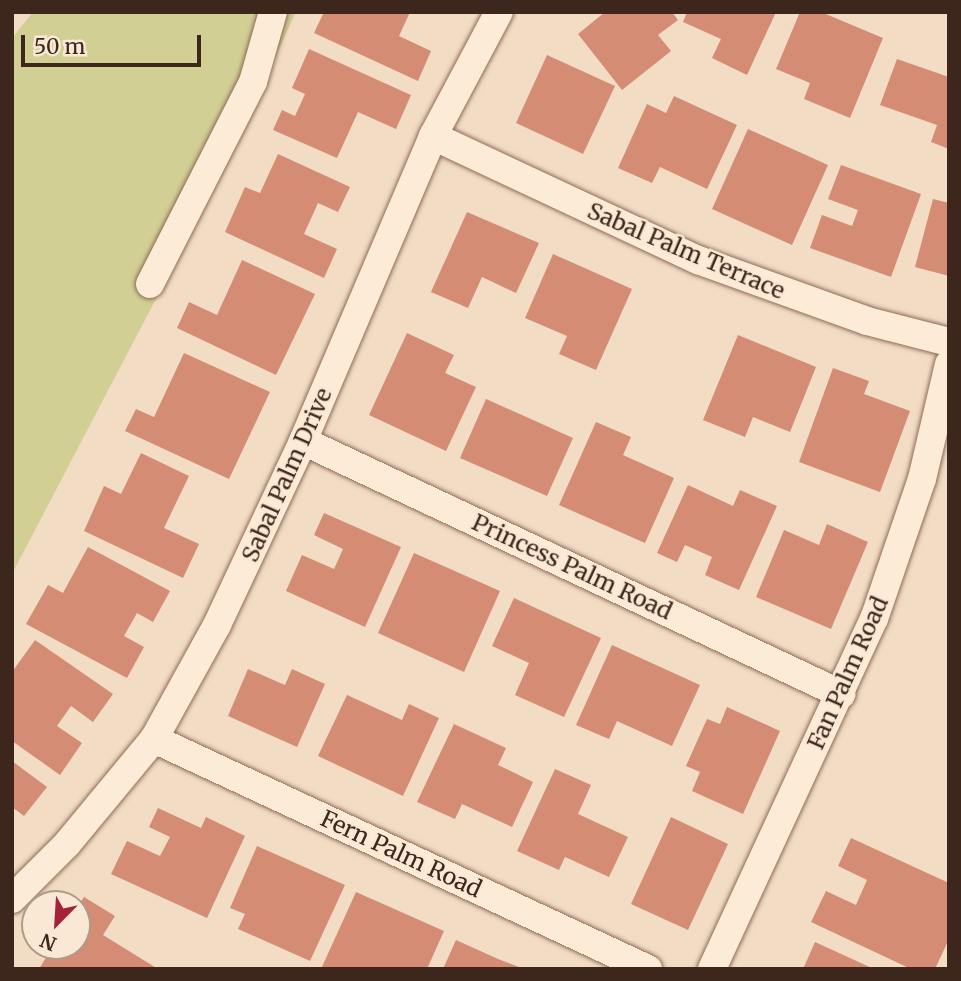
<!DOCTYPE html>
<style>
body{margin:0}
#map{position:relative;width:961px;height:981px;overflow:hidden;background:#f2dcc3;font-family:Merriweather,serif}
div>[style]{position:absolute}
[style*='--x']{left:calc(var(--x)*1px);top:calc(var(--y)*1px);width:calc(var(--w)*1px);rotate:calc(var(--a)*1deg)}
.green>*{inset:0;background:#d2cf95}
.building>*{inset:0;background:#d48c75}
.roads{filter:drop-shadow(0 0 2px #8f6c57) drop-shadow(0 0 2px #8f6c57)}
.minor>*{height:28px;margin:-14px;padding:0 14px;transform-origin:14px;border-radius:14px;background:#fcebd7}
span{translate:-50% -50%;white-space:nowrap;text-align:center;line-height:1.15;-webkit-text-stroke:5px #f9e8d3;paint-order:stroke}
.street-label{font-size:23px;color:#3d271d}
.frame{position:absolute;inset:0;border:14px solid #3d271d;pointer-events:none}
.north{position:absolute;left:21px;top:890px;width:70px;height:70px;box-sizing:border-box;background:#f9e8d3;border:2px solid #ae9b8a;border-radius:50%;rotate:204deg;font-size:19px;font-weight:700;line-height:28px;text-align:center;color:#3d271d}
.north::after{content:'';display:block;margin:auto;width:24px;height:32px;background:#a42138;clip-path:polygon(50% 0,100% 100%,50% 72%,0 100%)}
.scale{position:absolute;left:21px;top:35px;width:180px;height:32px;box-sizing:border-box;border:4px solid #3d271d;border-top:0;padding-left:9px;font-size:21px;line-height:24px;white-space:nowrap;color:#3d271d;-webkit-text-stroke:5px #f9e8d3;paint-order:stroke}
</style>
<div id="map">
<div class="green">
<i style="clip-path:polygon(33px 12px,296px 12px,225px 167px,12px 574px,12px 38px)"></i>
</div>
<div class="building">
<i style="clip-path:polygon(324px 12px,410px 12px,399px 36px,431px 51px,418px 81px,314px 33px)"></i>
<i style="clip-path:polygon(605px 12px,672px 12px,678px 20px,658px 35px,671px 51px,622px 90px,578px 34px)"></i>
<i style="clip-path:polygon(687px 12px,776px 12px,747px 75px,712px 58px,721px 39px,683px 22px)"></i>
<i style="clip-path:polygon(800px 12px,821px 12px,883px 38px,850px 118px,804px 99px,810px 83px,776px 69px)"></i>
<i style="clip-path:polygon(309px 49px,411px 95px,396px 129px,358px 112px,337px 158px,273px 130px,282px 110px,295px 116px,305px 94px,292px 88px)"></i>
<i style="clip-path:polygon(547px 55px,615px 86px,583px 154px,516px 123px)"></i>
<i style="clip-path:polygon(897px 59px,949px 77px,949px 149px,931px 142px,937px 125px,880px 105px)"></i>
<i style="clip-path:polygon(674px 96px,737px 125px,707px 189px,660px 167px,652px 183px,618px 168px,647px 104px,666px 113px)"></i>
<i style="clip-path:polygon(748px 129px,828px 165px,792px 245px,712px 209px)"></i>
<i style="clip-path:polygon(278px 154px,350px 187px,338px 212px,318px 203px,304px 234px,337px 249px,324px 278px,225px 232px,245px 187px,260px 193px)"></i>
<i style="clip-path:polygon(841px 165px,921px 194px,891px 277px,810px 248px,822px 215px,852px 226px,858px 210px,828px 199px)"></i>
<i style="clip-path:polygon(933px 199px,949px 203px,949px 276px,915px 267px)"></i>
<i style="clip-path:polygon(467px 212px,539px 243px,516px 293px,482px 277px,468px 308px,431px 292px)"></i>
<i style="clip-path:polygon(553px 254px,632px 289px,596px 370px,559px 354px,567px 336px,525px 318px)"></i>
<i style="clip-path:polygon(242px 260px,315px 294px,276px 375px,177px 328px,189px 302px,217px 315px)"></i>
<i style="clip-path:polygon(407px 333px,454px 355px,445px 373px,476px 387px,446px 451px,369px 415px)"></i>
<i style="clip-path:polygon(738px 335px,816px 367px,790px 432px,753px 417px,745px 437px,703px 420px)"></i>
<i style="clip-path:polygon(184px 353px,270px 392px,229px 479px,125px 431px,136px 409px,154px 417px)"></i>
<i style="clip-path:polygon(833px 368px,869px 381px,864px 394px,910px 411px,880px 492px,799px 462px)"></i>
<i style="clip-path:polygon(486px 399px,573px 438px,547px 496px,460px 458px)"></i>
<i style="clip-path:polygon(596px 422px,631px 437px,623px 455px,674px 478px,645px 543px,559px 505px)"></i>
<i style="clip-path:polygon(141px 453px,189px 476px,164px 528px,199px 544px,183px 578px,84px 531px,104px 486px,121px 494px)"></i>
<i style="clip-path:polygon(688px 485px,733px 506px,740px 490px,777px 506px,739px 590px,705px 575px,712px 557px,685px 545px,677px 562px,657px 553px)"></i>
<i style="clip-path:polygon(324px 513px,401px 547px,365px 627px,286px 591px,302px 555px,334px 569px,343px 549px,314px 535px)"></i>
<i style="clip-path:polygon(827px 524px,868px 542px,831px 629px,756px 597px,784px 530px,819px 545px)"></i>
<i style="clip-path:polygon(88px 547px,170px 591px,153px 622px,137px 613px,124px 636px,144px 647px,127px 678px,26px 624px,48px 585px,63px 593px)"></i>
<i style="clip-path:polygon(414px 553px,500px 591px,464px 672px,378px 633px)"></i>
<i style="clip-path:polygon(514px 598px,601px 638px,564px 717px,515px 695px,529px 663px,492px 646px)"></i>
<i style="clip-path:polygon(35px 640px,113px 694px,93px 722px,71px 706px,57px 726px,82px 743px,60px 775px,12px 741px,12px 672px)"></i>
<i style="clip-path:polygon(612px 645px,700px 685px,672px 746px,617px 721px,609px 739px,576px 725px)"></i>
<i style="clip-path:polygon(248px 669px,285px 685px,292px 669px,325px 684px,297px 747px,228px 716px)"></i>
<i style="clip-path:polygon(347px 695px,402px 720px,409px 704px,439px 718px,403px 796px,318px 756px)"></i>
<i style="clip-path:polygon(727px 707px,780px 731px,743px 814px,692px 791px,700px 772px,686px 766px,707px 719px,720px 724px)"></i>
<i style="clip-path:polygon(454px 724px,506px 748px,498px 765px,533px 782px,512px 827px,462px 804px,455px 819px,417px 802px)"></i>
<i style="clip-path:polygon(12px 761px,47px 787px,24px 816px,12px 807px)"></i>
<i style="clip-path:polygon(555px 769px,591px 785px,578px 814px,628px 837px,609px 877px,565px 857px,559px 870px,517px 851px)"></i>
<i style="clip-path:polygon(158px 808px,201px 828px,206px 817px,245px 836px,207px 918px,111px 874px,127px 841px,160px 856px,170px 837px,149px 827px)"></i>
<i style="clip-path:polygon(671px 817px,728px 844px,688px 930px,631px 904px)"></i>
<i style="clip-path:polygon(851px 838px,949px 883px,949px 939px,935px 969px,911px 969px,811px 922px,826px 891px,856px 905px,867px 880px,838px 866px)"></i>
<i style="clip-path:polygon(257px 846px,345px 885px,310px 961px,238px 929px,245px 914px,230px 908px)"></i>
<i style="clip-path:polygon(356px 892px,444px 931px,427px 969px,321px 969px)"></i>
<i style="clip-path:polygon(84px 897px,115px 916px,103px 935px,158px 969px,39px 969px,53px 946px,77px 946px,77px 908px)"></i>
<i style="clip-path:polygon(456px 940px,498px 959px,524px 969px,443px 969px)"></i>
<i style="clip-path:polygon(815px 942px,874px 969px,803px 969px)"></i>
</div>
<div class="roads">
<div class="minor">
<i style="--x:433;--y:136;--w:293;--a:25.1"></i>
<i style="--x:698;--y:260;--w:180;--a:19.8"></i>
<i style="--x:867;--y:321;--w:85;--a:14.4"></i>
<i style="--x:150;--y:284;--w:227;--a:-63"></i>
<i style="--x:253;--y:82;--w:73;--a:-74.1"></i>
<i style="--x:303;--y:441;--w:595;--a:25.19"></i>
<i style="--x:154;--y:739;--w:545;--a:24.97"></i>
<i style="--x:12;--y:899;--w:78;--a:-45"></i>
<i style="--x:67;--y:844;--w:136;--a:-50.4"></i>
<i style="--x:154;--y:739;--w:130;--a:-61.1"></i>
<i style="--x:217;--y:625;--w:203;--a:-64.9"></i>
<i style="--x:303;--y:441;--w:332;--a:-66.9"></i>
<i style="--x:433;--y:136;--w:140;--a:-62"></i>
<i style="--x:712;--y:969;--w:386;--a:-65.2"></i>
<i style="--x:874;--y:619;--w:148;--a:-71.1"></i>
<i style="--x:922;--y:479;--w:118;--a:-76.8"></i>
</div>
</div>
<div class="street-label">
<span style="left:686px;top:251px;rotate:23deg">Sabal Palm Terrace</span>
<span style="left:287px;top:475px;rotate:-66deg">Sabal Palm Drive</span>
<span style="left:572px;top:567px;rotate:25deg">Princess Palm Road</span>
<span style="left:848px;top:673px;rotate:-66deg">Fan Palm Road</span>
<span style="left:401px;top:854px;rotate:25deg">Fern Palm Road</span>
</div>
<div class="frame"></div>
<div class="north">N</div>
<div class="scale">50 m</div>
</div>
